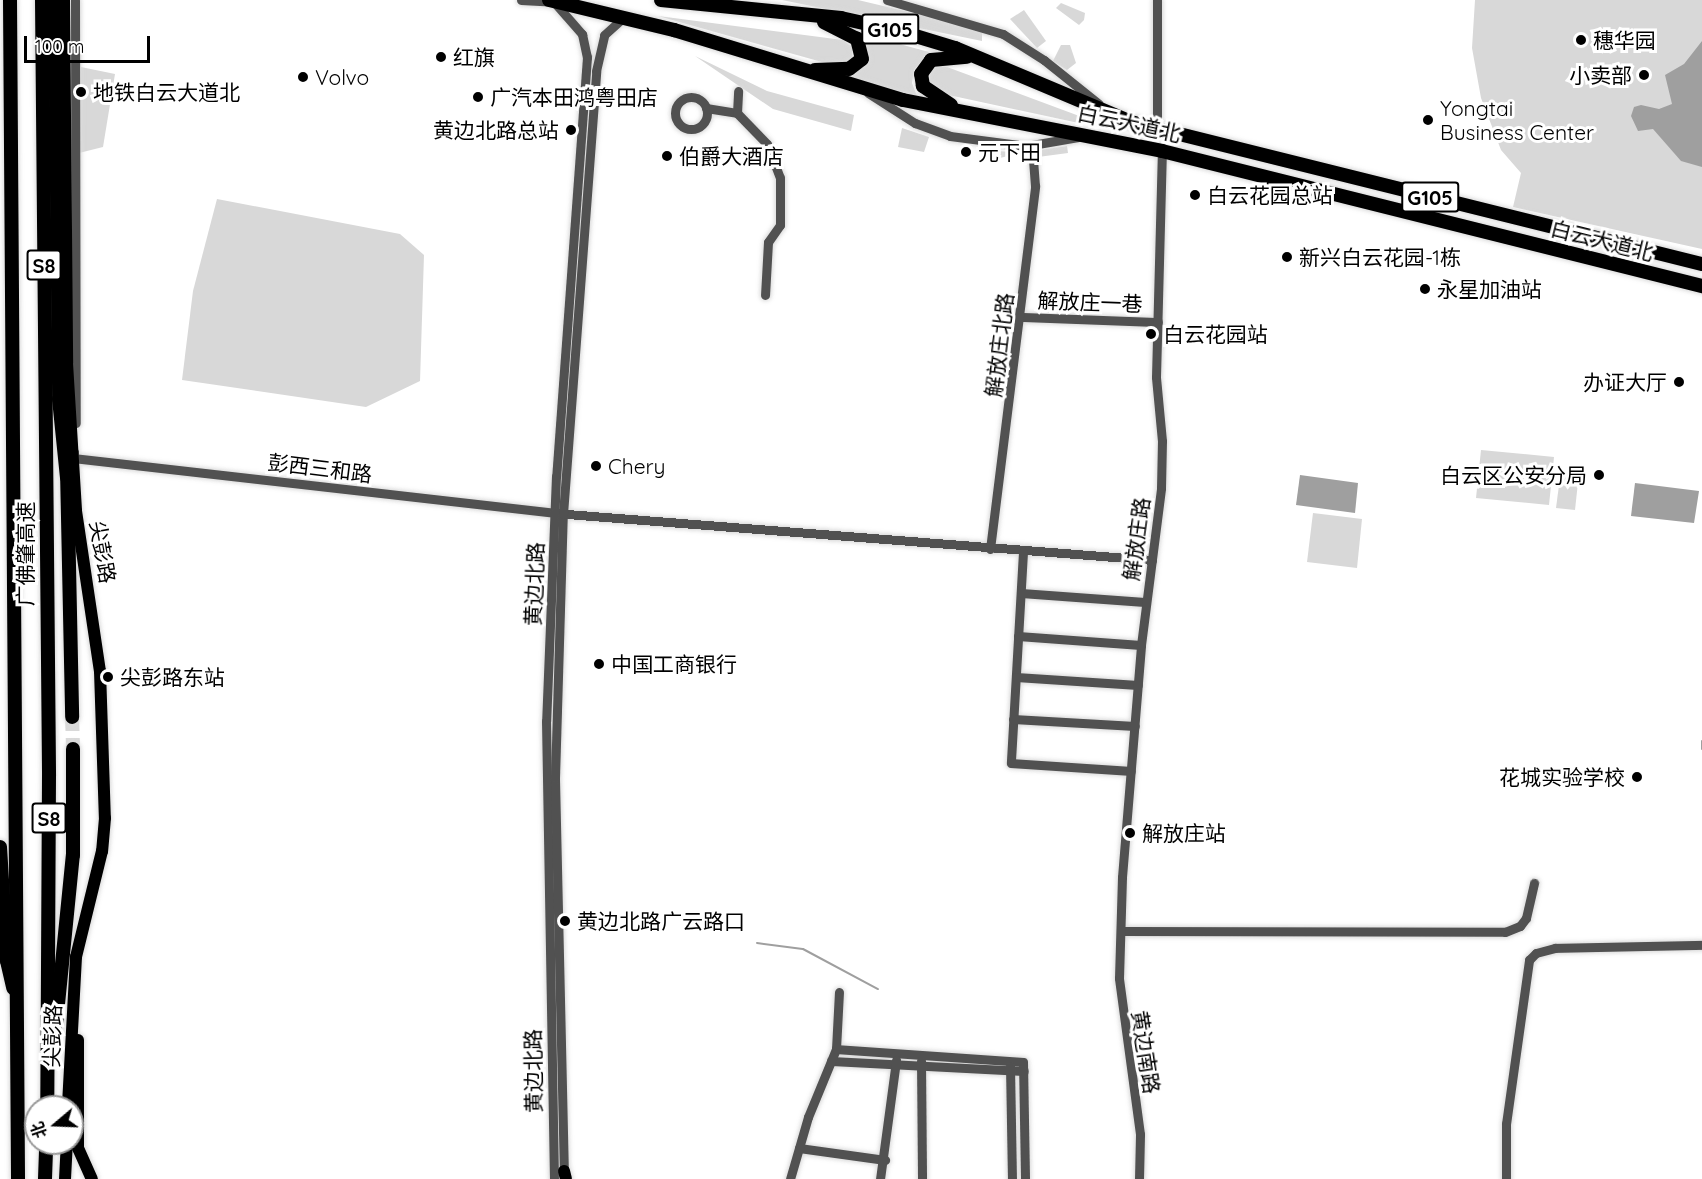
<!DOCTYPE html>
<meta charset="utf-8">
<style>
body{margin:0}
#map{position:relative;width:1702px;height:1179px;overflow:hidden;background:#fff;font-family:Quicksand,"Noto Sans SC",sans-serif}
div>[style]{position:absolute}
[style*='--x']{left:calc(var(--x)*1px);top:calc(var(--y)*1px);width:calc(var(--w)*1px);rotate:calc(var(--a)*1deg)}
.green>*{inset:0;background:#d8d8d8}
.water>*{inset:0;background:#9f9f9f}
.stream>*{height:2px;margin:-1px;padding:0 1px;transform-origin:1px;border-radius:1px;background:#9f9f9f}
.highway-tunnel>*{height:14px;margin-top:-7px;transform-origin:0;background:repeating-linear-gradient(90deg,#d9d9d9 0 14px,transparent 0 21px)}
.roads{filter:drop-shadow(0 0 2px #dbdbdb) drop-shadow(0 0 2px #dbdbdb)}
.minor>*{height:9px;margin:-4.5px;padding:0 4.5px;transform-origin:4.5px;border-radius:4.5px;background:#515151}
.minor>.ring{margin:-4.5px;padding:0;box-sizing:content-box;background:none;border:9px solid #515151;border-radius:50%}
.major>*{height:12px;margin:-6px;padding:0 6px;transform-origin:6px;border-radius:6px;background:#000}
.highway>*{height:14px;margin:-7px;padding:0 7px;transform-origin:7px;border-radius:7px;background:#000}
.dots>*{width:16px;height:16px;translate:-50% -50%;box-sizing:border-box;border:3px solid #fff;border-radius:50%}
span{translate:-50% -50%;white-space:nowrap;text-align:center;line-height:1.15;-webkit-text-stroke:6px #fff;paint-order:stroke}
.shield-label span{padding:2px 4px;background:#fff;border:2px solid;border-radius:4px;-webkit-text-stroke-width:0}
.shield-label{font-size:20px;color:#000;font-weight:700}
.poi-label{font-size:21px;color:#000}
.left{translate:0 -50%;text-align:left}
.right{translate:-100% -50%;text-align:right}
.street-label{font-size:21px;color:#000}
.north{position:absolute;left:24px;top:1095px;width:60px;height:60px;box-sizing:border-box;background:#fff;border:2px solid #999;border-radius:50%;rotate:251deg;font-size:16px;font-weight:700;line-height:24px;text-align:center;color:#000}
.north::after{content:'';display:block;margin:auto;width:21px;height:27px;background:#000;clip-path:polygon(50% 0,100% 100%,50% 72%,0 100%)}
.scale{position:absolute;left:24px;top:36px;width:126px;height:27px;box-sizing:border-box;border:3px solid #000;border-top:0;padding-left:8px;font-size:18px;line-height:21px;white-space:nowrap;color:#000;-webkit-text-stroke:4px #fff;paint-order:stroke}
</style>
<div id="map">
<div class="green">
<i style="clip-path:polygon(782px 0,858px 0,976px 28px,982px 31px,982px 41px)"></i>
<i style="clip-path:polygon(1475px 0,1702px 0,1702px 249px,1513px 207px,1521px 173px,1501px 150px,1481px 98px,1472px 48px)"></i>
<i style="clip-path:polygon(1061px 3px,1085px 13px,1084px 20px,1079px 25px,1056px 8px)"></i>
<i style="clip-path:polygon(1024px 10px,1046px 41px,1037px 48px,1010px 19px)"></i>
<i style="clip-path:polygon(658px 16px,843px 40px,852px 47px,852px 58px,840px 66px,829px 64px)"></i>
<i style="clip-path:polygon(859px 33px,929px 52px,914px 70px,912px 83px,917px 96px,846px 77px,864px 64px)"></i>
<i style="clip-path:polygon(1061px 45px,1070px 45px,1076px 63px,1067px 70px,1053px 61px)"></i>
<i style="clip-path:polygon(695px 56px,767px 91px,854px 115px,851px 131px,773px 109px)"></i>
<i style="clip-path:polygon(939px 66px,947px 67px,1125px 133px,944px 94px,929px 83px,931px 69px)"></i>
<i style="clip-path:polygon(81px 67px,115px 74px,103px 147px,79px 153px)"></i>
<i style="clip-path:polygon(902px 128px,929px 137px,924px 152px,898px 147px)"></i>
<i style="clip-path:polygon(1067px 146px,1068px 153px,1038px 157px,1040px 150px)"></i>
<i style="clip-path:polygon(989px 151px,1024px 152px,988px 161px)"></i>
<i style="clip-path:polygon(217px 199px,400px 234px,424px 255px,420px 381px,366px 407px,182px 380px,193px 291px)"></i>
<i style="clip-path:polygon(1481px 450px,1554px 457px,1549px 505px,1476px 498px)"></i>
<i style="clip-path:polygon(1561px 470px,1579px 473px,1575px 510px,1556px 508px)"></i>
<i style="clip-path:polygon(1313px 513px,1362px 519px,1357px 568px,1307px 562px)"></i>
</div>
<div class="water">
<i style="clip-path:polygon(1702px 41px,1702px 167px,1681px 161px,1653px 129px,1638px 131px,1631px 116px,1634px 107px,1641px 105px,1659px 109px,1672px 104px,1665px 75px,1684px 64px)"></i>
<i style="clip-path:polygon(1300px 475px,1358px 483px,1355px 513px,1296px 505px)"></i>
<i style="clip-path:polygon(1635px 483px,1699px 491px,1694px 523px,1631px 516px)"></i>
</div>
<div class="stream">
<i style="--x:1702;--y:741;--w:8;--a:90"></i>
<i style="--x:757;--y:943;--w:46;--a:7.4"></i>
<i style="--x:803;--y:949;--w:85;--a:28.1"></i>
</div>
<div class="highway-tunnel">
<i style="--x:72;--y:717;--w:32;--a:88"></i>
</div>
<div class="roads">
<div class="minor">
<i style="--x:75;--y:0;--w:423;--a:89.9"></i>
<i style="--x:521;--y:0;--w:33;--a:3"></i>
<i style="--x:554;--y:2;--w:43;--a:48.8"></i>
<i style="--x:582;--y:34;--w:24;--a:78"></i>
<i style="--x:587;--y:57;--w:420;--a:94.2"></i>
<i style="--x:556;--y:476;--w:245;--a:92.3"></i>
<i style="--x:546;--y:721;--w:458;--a:89"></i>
<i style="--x:887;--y:0;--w:121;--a:16.3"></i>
<i style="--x:1003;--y:34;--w:49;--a:32.4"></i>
<i style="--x:1044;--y:60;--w:70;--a:38.7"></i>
<i style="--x:1157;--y:0;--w:129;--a:90"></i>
<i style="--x:868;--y:93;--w:56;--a:32.6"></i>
<i style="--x:915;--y:123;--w:37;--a:20"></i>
<i style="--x:950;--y:136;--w:77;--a:7.5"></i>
<i style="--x:1026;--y:146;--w:53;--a:-9.8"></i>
<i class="ring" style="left:675px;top:97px;width:23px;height:23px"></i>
<i style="--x:706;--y:108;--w:31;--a:9"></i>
<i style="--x:737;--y:113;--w:43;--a:45.9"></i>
<i style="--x:767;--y:144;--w:36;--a:69"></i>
<i style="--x:780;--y:178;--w:47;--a:90"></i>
<i style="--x:780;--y:225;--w:21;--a:125"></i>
<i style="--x:768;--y:242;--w:53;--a:93.2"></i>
<i style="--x:737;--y:113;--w:22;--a:-87"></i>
<i style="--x:1021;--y:317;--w:137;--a:2.1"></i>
<i style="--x:74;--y:452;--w:6;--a:99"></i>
<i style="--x:73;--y:458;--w:484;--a:6.5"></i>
<i style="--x:554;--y:513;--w:600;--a:4.49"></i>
<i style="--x:990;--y:549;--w:366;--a:-82.9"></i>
<i style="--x:1035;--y:186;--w:40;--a:-94.3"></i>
<i style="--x:1023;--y:552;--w:211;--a:93.3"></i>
<i style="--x:1011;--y:763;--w:120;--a:3.8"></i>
<i style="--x:1021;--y:593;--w:124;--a:4.2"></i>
<i style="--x:1018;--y:636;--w:123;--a:4.2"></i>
<i style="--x:1016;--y:677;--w:122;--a:3.8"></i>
<i style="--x:1013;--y:719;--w:122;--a:3.3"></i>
<i style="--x:1121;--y:931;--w:384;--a:0.1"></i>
<i style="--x:1505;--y:932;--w:16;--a:-22"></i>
<i style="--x:1520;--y:926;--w:10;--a:-53"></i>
<i style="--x:1526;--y:918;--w:36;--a:-77"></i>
<i style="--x:836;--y:1049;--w:187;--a:4"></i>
<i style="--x:1023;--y:1062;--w:117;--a:89"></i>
<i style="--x:831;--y:1061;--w:193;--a:3"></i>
<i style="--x:921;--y:1061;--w:118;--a:89.5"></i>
<i style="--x:1010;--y:1066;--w:113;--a:89"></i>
<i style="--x:799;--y:1148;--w:87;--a:7.9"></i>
<i style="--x:564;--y:1176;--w:398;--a:-91.3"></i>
<i style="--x:555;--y:778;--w:264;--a:-88.3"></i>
<i style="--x:563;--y:514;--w:444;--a:-85.7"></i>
<i style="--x:596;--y:71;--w:37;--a:-77"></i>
<i style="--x:604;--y:35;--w:27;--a:-42"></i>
<i style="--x:790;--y:1179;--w:65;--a:-73.8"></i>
<i style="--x:808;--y:1117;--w:74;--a:-67.6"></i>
<i style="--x:836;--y:1049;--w:57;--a:-87"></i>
<i style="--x:880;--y:1179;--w:120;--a:-82.3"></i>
<i style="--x:1139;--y:1179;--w:45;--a:-88.7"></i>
<i style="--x:1140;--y:1134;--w:157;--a:-97.7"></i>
<i style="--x:1119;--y:978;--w:101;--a:-88.3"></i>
<i style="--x:1122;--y:877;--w:233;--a:-85.3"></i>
<i style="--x:1141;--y:645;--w:158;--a:-82.7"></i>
<i style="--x:1161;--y:488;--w:47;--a:-88.8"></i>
<i style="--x:1162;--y:441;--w:64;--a:-95.4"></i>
<i style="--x:1156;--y:377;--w:226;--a:-88.5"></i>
<i style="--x:1506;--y:1179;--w:55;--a:-90"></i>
<i style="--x:1506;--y:1124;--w:166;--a:-82"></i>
<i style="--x:1529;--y:960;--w:10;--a:-45"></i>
<i style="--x:1536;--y:953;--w:20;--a:-15"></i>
<i style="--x:1555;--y:948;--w:147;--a:-1.2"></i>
</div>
<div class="major">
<i style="--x:64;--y:0;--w:363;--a:89.5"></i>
<i style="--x:67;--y:363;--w:148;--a:86.5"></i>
<i style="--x:76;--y:511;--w:162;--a:81.5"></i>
<i style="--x:100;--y:671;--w:147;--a:88.1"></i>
<i style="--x:105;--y:818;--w:33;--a:95"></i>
<i style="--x:102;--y:851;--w:109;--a:103.8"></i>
<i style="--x:76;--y:957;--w:150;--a:93.1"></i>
<i style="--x:78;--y:1040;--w:108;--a:90"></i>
<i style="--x:78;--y:1148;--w:34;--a:66"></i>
<i style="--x:564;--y:1171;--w:8;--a:76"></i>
<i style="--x:65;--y:1179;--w:36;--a:-87"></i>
</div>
<div class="highway">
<i style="--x:10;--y:0;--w:1179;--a:89.61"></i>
<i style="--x:42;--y:0;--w:776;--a:89.48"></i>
<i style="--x:49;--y:776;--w:331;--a:90.3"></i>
<i style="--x:55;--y:0;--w:399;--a:89.4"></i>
<i style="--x:59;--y:399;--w:79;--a:84.2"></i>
<i style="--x:549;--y:0;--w:129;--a:13.5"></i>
<i style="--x:674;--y:30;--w:239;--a:17"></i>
<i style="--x:903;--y:100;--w:264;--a:11.1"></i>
<i style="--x:1162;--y:151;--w:557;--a:14.04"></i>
<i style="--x:661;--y:0;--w:181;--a:5.7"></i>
<i style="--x:841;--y:18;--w:59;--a:12.6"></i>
<i style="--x:899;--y:31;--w:59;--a:16.9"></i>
<i style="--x:955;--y:48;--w:191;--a:22.8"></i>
<i style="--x:1131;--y:122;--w:588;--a:13.97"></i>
<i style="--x:815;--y:70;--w:34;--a:-2"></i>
<i style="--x:849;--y:69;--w:16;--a:-38"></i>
<i style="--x:862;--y:59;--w:21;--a:-104"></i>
<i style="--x:857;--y:39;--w:37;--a:-153"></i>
<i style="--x:951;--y:105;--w:34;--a:-146"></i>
<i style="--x:923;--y:86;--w:12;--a:-99"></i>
<i style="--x:921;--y:74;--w:17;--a:-54"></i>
<i style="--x:931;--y:60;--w:36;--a:-5"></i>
<i style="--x:67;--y:470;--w:247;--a:88.8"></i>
<i style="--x:0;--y:847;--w:114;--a:86.5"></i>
<i style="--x:7;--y:961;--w:28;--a:77"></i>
<i style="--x:56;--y:1024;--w:170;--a:-84.3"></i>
<i style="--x:73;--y:855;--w:106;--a:-90"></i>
<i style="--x:45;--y:1179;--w:36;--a:-88"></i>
</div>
</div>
<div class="dots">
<i style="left:1581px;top:40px;background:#000"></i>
<i style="left:441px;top:57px;background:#000"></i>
<i style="left:1644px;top:75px;background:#000"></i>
<i style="left:303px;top:77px;background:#000"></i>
<i style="left:81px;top:92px;background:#000"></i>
<i style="left:478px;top:97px;background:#000"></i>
<i style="left:1428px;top:120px;background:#000"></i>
<i style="left:571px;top:130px;background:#000"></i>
<i style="left:966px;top:152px;background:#000"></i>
<i style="left:667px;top:156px;background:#000"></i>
<i style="left:1195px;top:195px;background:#000"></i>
<i style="left:1287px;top:257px;background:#000"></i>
<i style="left:1425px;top:289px;background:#000"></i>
<i style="left:1151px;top:334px;background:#000"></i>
<i style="left:1679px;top:382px;background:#000"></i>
<i style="left:596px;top:466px;background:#000"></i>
<i style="left:1599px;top:475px;background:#000"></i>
<i style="left:599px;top:664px;background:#000"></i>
<i style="left:108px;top:677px;background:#000"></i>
<i style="left:1637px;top:777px;background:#000"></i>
<i style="left:1130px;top:833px;background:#000"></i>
<i style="left:565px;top:921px;background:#000"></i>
</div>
<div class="shield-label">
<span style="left:890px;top:29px">G105</span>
<span style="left:1430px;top:197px">G105</span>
<span style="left:44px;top:265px">S8</span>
<span style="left:49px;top:818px">S8</span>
</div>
<div class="poi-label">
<span class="left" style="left:1593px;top:40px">穗华园</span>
<span class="left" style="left:453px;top:57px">红旗</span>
<span class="right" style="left:1632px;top:75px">小卖部</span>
<span class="left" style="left:315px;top:77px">Volvo</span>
<span class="left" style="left:93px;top:92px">地铁白云大道北</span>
<span class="left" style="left:490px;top:97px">广汽本田鸿粤田店</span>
<span class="left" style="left:1440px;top:120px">Yongtai<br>Business Center</span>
<span class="right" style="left:559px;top:130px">黄边北路总站</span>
<span class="left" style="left:978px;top:152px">元下田</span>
<span class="left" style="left:679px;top:156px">伯爵大酒店</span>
<span class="left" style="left:1207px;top:195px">白云花园总站</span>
<span class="left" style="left:1299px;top:257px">新兴白云花园-1栋</span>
<span class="left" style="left:1437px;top:289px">永星加油站</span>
<span class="left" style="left:1163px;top:334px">白云花园站</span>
<span class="right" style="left:1667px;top:382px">办证大厅</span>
<span class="left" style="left:608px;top:466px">Chery</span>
<span class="right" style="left:1587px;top:475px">白云区公安分局</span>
<span class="left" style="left:611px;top:664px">中国工商银行</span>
<span class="left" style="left:120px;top:677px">尖彭路东站</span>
<span class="right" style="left:1625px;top:777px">花城实验学校</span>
<span class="left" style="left:1142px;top:833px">解放庄站</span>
<span class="left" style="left:577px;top:921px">黄边北路广云路口</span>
</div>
<div class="street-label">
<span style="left:1129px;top:123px;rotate:12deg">白云大道北</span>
<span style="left:1602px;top:240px;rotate:14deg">白云大道北</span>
<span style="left:1090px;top:302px;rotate:2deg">解放庄一巷</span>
<span style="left:999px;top:345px;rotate:-83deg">解放庄北路</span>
<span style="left:320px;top:468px;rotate:7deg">彭西三和路</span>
<span style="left:1136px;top:539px;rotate:-82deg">解放庄路</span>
<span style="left:103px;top:552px;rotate:80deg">尖彭路</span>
<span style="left:25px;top:554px;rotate:-90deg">广佛肇高速</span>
<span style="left:534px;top:584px;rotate:-88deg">黄边北路</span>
<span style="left:52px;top:1036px;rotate:-88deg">尖彭路</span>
<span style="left:1146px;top:1052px;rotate:81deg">黄边南路</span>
<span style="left:533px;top:1071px;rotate:-91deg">黄边北路</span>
</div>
<div class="north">北</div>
<div class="scale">100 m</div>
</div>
